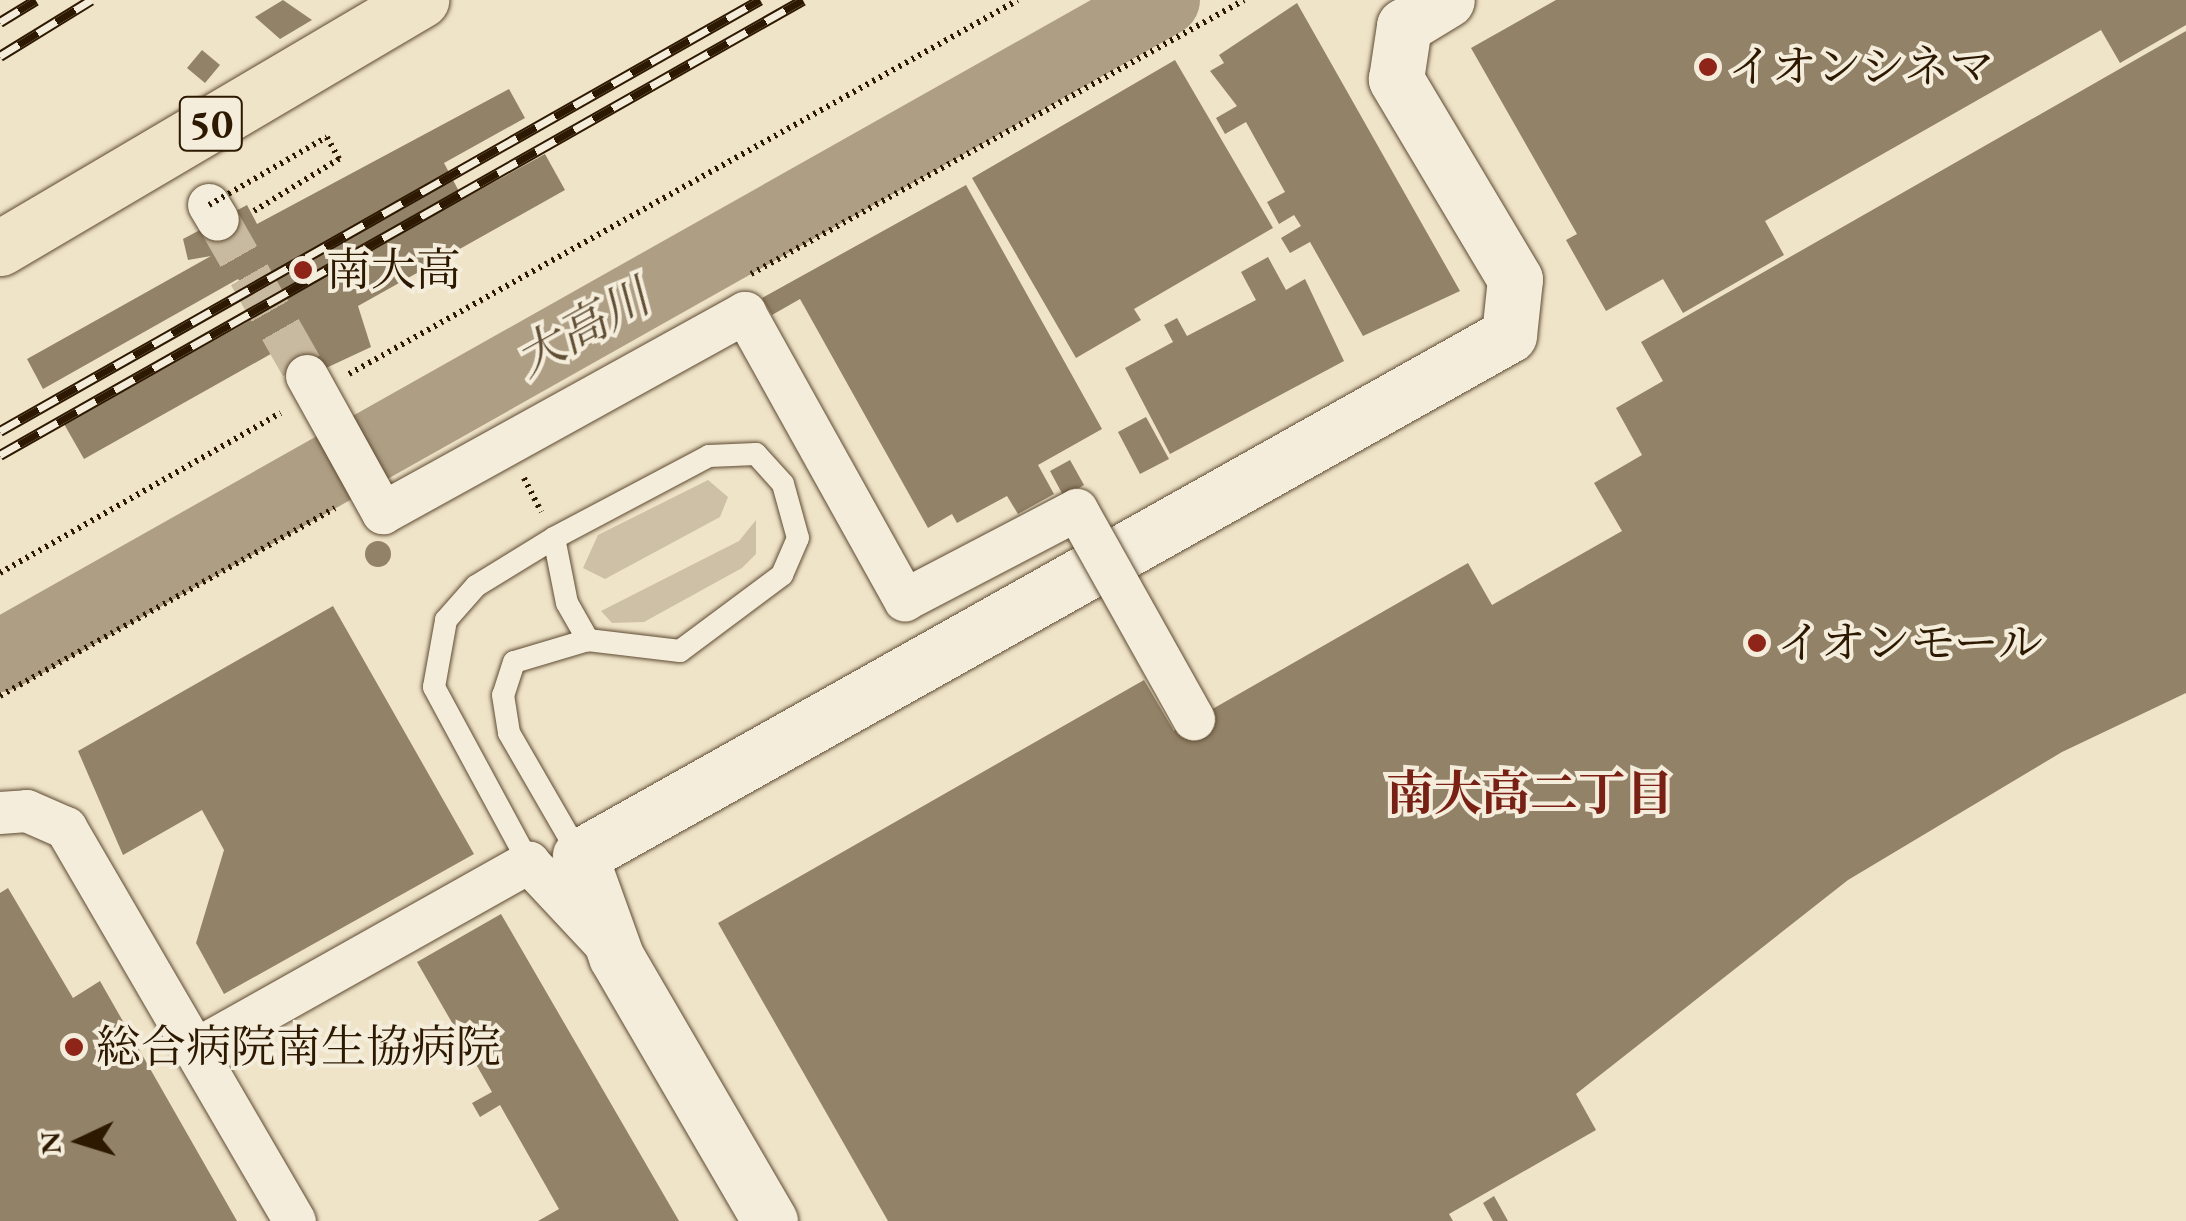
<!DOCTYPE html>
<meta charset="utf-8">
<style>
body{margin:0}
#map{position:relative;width:2186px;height:1221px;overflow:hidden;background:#efe3c8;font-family:"EB Garamond","Noto Serif JP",serif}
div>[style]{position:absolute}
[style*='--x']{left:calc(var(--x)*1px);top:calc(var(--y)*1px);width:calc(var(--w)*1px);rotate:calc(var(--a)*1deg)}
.green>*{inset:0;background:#cec0a6}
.river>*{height:72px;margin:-36px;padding:0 36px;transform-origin:36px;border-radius:36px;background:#ad9e84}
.building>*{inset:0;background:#928268}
.round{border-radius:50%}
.street-tunnel>*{height:42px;margin-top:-21px;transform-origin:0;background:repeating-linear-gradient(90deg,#c8baa0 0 42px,transparent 0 63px)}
.path>*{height:6px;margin-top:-3px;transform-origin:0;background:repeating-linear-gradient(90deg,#2d1800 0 2.5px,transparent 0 7.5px)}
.roads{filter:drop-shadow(0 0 2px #5e4b32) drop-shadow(0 0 2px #5e4b32)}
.lane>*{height:22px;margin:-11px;padding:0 11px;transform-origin:11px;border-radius:11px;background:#f5eddb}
.street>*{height:42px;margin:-21px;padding:0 21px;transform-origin:21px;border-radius:21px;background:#f5eddb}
.secondary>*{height:55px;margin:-27.5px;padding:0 27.5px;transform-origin:27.5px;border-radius:27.5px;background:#f5eddb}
.primary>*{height:55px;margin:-27.5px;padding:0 27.5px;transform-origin:27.5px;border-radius:27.5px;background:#efe3c8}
.rail>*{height:11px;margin-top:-5.5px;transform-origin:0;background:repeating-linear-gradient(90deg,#f5eddb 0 22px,#2d1800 0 44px);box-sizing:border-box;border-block:2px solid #2d1800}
.path-bridge>*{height:6px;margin-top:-3px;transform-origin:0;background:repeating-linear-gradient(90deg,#2d1800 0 2.5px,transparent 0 7.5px)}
.bridges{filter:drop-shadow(0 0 2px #5e4b32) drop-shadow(0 0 2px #5e4b32)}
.street-bridge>*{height:42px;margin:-21px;padding:0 21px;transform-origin:21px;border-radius:21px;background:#f5eddb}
.dots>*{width:28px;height:28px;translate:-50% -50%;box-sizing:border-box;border:5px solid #f5eddb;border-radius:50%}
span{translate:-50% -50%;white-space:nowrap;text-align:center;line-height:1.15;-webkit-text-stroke:8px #f5eddb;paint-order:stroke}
.shield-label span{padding:2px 8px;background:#f5eddb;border:2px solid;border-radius:8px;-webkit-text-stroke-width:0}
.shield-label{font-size:42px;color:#2d1800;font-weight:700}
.poi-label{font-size:45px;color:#2d1800}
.left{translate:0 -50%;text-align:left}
.water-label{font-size:48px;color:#604e35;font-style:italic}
.neighbourhood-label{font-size:48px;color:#7a1f14;font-weight:700}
.north{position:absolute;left:30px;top:1091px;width:100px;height:100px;-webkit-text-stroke:8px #f5eddb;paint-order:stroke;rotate:266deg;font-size:28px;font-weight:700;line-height:40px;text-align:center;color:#2d1800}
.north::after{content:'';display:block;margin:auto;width:35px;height:45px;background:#2d1800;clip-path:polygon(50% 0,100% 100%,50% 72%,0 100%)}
</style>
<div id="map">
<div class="green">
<i style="clip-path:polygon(708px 480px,728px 497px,720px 517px,605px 579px,583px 568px,598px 535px)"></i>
<i style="clip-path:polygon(756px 520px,756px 554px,742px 568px,644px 622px,612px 623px,601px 611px,739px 541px)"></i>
</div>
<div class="river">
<i style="--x:0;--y:656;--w:1336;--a:-29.4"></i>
</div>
<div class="building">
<i style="clip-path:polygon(283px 0,312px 20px,280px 39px,255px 17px)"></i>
<i style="clip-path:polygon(1556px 0,2186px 0,2186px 25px,2120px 63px,2101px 30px,1765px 221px,1784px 255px,1683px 313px,1663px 279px,1606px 311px,1566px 240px,1577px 234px,1471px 48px)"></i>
<i style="clip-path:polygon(1297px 3px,1460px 291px,1363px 336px,1310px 242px,1290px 253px,1281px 238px,1301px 226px,1294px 215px,1279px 224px,1267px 202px,1285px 192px,1246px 122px,1225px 134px,1216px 118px,1237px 106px,1210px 71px,1224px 63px,1219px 55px)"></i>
<i style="clip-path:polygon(2186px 31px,2186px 693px,2062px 752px,1848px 880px,1576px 1094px,1596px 1130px,1449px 1214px,1453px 1221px,888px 1221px,718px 923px,1144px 680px,1174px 731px,1468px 563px,1492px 605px,1622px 531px,1594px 483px,1642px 455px,1616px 408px,1663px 381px,1641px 342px)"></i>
<i style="clip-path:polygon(202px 50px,220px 65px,205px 83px,187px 68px)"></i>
<i style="clip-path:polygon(1175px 60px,1273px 228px,1134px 309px,1141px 320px,1076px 358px,972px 178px)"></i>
<i style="clip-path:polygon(509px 89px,525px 118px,444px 163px,463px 199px,545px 154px,565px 190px,358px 306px,371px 347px,294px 383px,276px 351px,84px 459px,64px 424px,258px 316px,238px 279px,43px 389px,27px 359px,211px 256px,188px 260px,183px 239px,247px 205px,257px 224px)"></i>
<i style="clip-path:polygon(966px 185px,1102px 429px,1038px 465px,1054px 494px,1018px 514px,1007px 496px,957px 523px,952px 514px,928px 528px,800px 299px,772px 315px,762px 298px)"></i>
<i style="clip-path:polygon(1268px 257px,1286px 290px,1305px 279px,1344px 361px,1170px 454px,1125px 368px,1173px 342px,1164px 325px,1177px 318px,1187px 336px,1256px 300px,1241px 272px)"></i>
<i style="clip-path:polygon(1146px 417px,1169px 459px,1140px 474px,1118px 432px)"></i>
<i style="clip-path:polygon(1070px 460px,1084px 485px,1064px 497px,1050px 471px)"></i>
<i class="round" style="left:365px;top:541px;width:26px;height:26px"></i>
<i style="clip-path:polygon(333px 606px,474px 854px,224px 994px,196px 943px,224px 850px,202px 810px,123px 855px,78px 751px)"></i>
<i style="clip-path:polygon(8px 888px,73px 998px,100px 981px,237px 1221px,0 1221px,0 893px)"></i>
<i style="clip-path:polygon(501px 914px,679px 1221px,538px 1221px,559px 1209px,500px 1105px,480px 1117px,472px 1103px,492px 1092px,417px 962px)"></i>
<i style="clip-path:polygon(1494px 1196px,1508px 1221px,1493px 1221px,1483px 1203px)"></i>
</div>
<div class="street-tunnel">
<i style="--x:218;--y:220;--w:180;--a:60.3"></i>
</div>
<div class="path">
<i style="--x:254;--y:211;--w:100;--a:-31.5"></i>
<i style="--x:339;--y:159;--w:25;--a:-119"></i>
<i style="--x:751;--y:274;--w:564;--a:-29.06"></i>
<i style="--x:349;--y:374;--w:766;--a:-29.21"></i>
<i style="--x:524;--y:478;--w:38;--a:63"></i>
<i style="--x:0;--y:573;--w:323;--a:-29.7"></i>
<i style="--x:0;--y:696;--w:384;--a:-29.3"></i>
</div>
<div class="roads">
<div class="lane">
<i style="--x:554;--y:538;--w:66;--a:78.7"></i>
<i style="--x:567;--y:603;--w:43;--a:60.4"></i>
<i style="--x:529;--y:863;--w:200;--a:-118.4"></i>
<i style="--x:434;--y:687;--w:68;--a:-79.8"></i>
<i style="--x:446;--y:620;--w:45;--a:-48.6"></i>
<i style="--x:476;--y:586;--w:92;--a:-31.6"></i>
<i style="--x:554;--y:538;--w:175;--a:-27.9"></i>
<i style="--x:709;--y:456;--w:47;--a:-2.4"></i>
<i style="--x:756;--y:454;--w:40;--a:48"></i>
<i style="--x:783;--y:484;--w:56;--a:74.5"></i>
<i style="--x:798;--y:538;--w:40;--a:113.4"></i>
<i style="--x:782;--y:575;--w:127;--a:143.3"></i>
<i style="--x:680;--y:651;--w:93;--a:-173.2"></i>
<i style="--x:588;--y:640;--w:77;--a:163.4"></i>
<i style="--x:514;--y:662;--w:35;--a:108"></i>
<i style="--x:503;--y:695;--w:38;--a:81"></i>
<i style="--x:509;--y:733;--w:142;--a:60"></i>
</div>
<div class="street">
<i style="--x:209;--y:205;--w:17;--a:59"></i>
<i style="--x:0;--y:813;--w:27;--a:-4"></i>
<i style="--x:27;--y:811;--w:43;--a:23.6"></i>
<i style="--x:66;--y:828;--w:455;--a:59.8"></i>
<i style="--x:197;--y:1049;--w:381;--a:-29.3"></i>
<i style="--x:529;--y:863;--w:127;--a:46.9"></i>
</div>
<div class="secondary">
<i style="--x:770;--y:1221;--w:306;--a:-120.2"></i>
<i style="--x:616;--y:956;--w:106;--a:-109.8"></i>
<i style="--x:580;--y:856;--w:1065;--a:-29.28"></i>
<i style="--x:1509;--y:335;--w:56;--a:-83.9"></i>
<i style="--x:1515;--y:279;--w:233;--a:-120.8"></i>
<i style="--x:1396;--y:79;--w:54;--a:-81.4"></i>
<i style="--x:1404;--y:26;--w:50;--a:-31.2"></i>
</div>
<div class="primary">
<i style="--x:0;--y:248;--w:489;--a:-30.5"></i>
</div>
</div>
<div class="rail">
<i style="--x:0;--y:22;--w:42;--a:-31.4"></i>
<i style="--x:0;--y:56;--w:107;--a:-31.6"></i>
<i style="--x:0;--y:431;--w:874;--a:-29.56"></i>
<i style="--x:0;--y:455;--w:923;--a:-29.54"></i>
</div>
<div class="path-bridge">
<i style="--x:209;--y:205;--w:136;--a:-30"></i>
</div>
<div class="bridges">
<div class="street-bridge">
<i style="--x:307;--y:376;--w:157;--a:61"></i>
<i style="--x:383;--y:513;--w:414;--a:-28.9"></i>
<i style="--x:745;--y:313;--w:329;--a:60.9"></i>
<i style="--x:905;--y:600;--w:194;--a:-27.6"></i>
<i style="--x:1077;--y:510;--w:240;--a:60.8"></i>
</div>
</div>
<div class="dots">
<i style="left:1708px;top:67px;background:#8f2418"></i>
<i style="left:303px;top:270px;background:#8f2418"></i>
<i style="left:1757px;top:643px;background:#8f2418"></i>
<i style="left:74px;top:1047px;background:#8f2418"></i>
</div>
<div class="shield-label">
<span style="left:211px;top:124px">50</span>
</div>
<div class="poi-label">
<span class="left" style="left:1728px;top:67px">イオンシネマ</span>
<span class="left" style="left:326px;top:270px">南大高</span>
<span class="left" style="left:1777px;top:643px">イオンモール</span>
<span class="left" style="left:96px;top:1047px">総合病院南生協病院</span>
</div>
<div class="water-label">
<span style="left:582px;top:328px;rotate:-29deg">大高川</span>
</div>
<div class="neighbourhood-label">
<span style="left:1530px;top:794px">南大高二丁目</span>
</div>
<div class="north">N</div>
</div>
